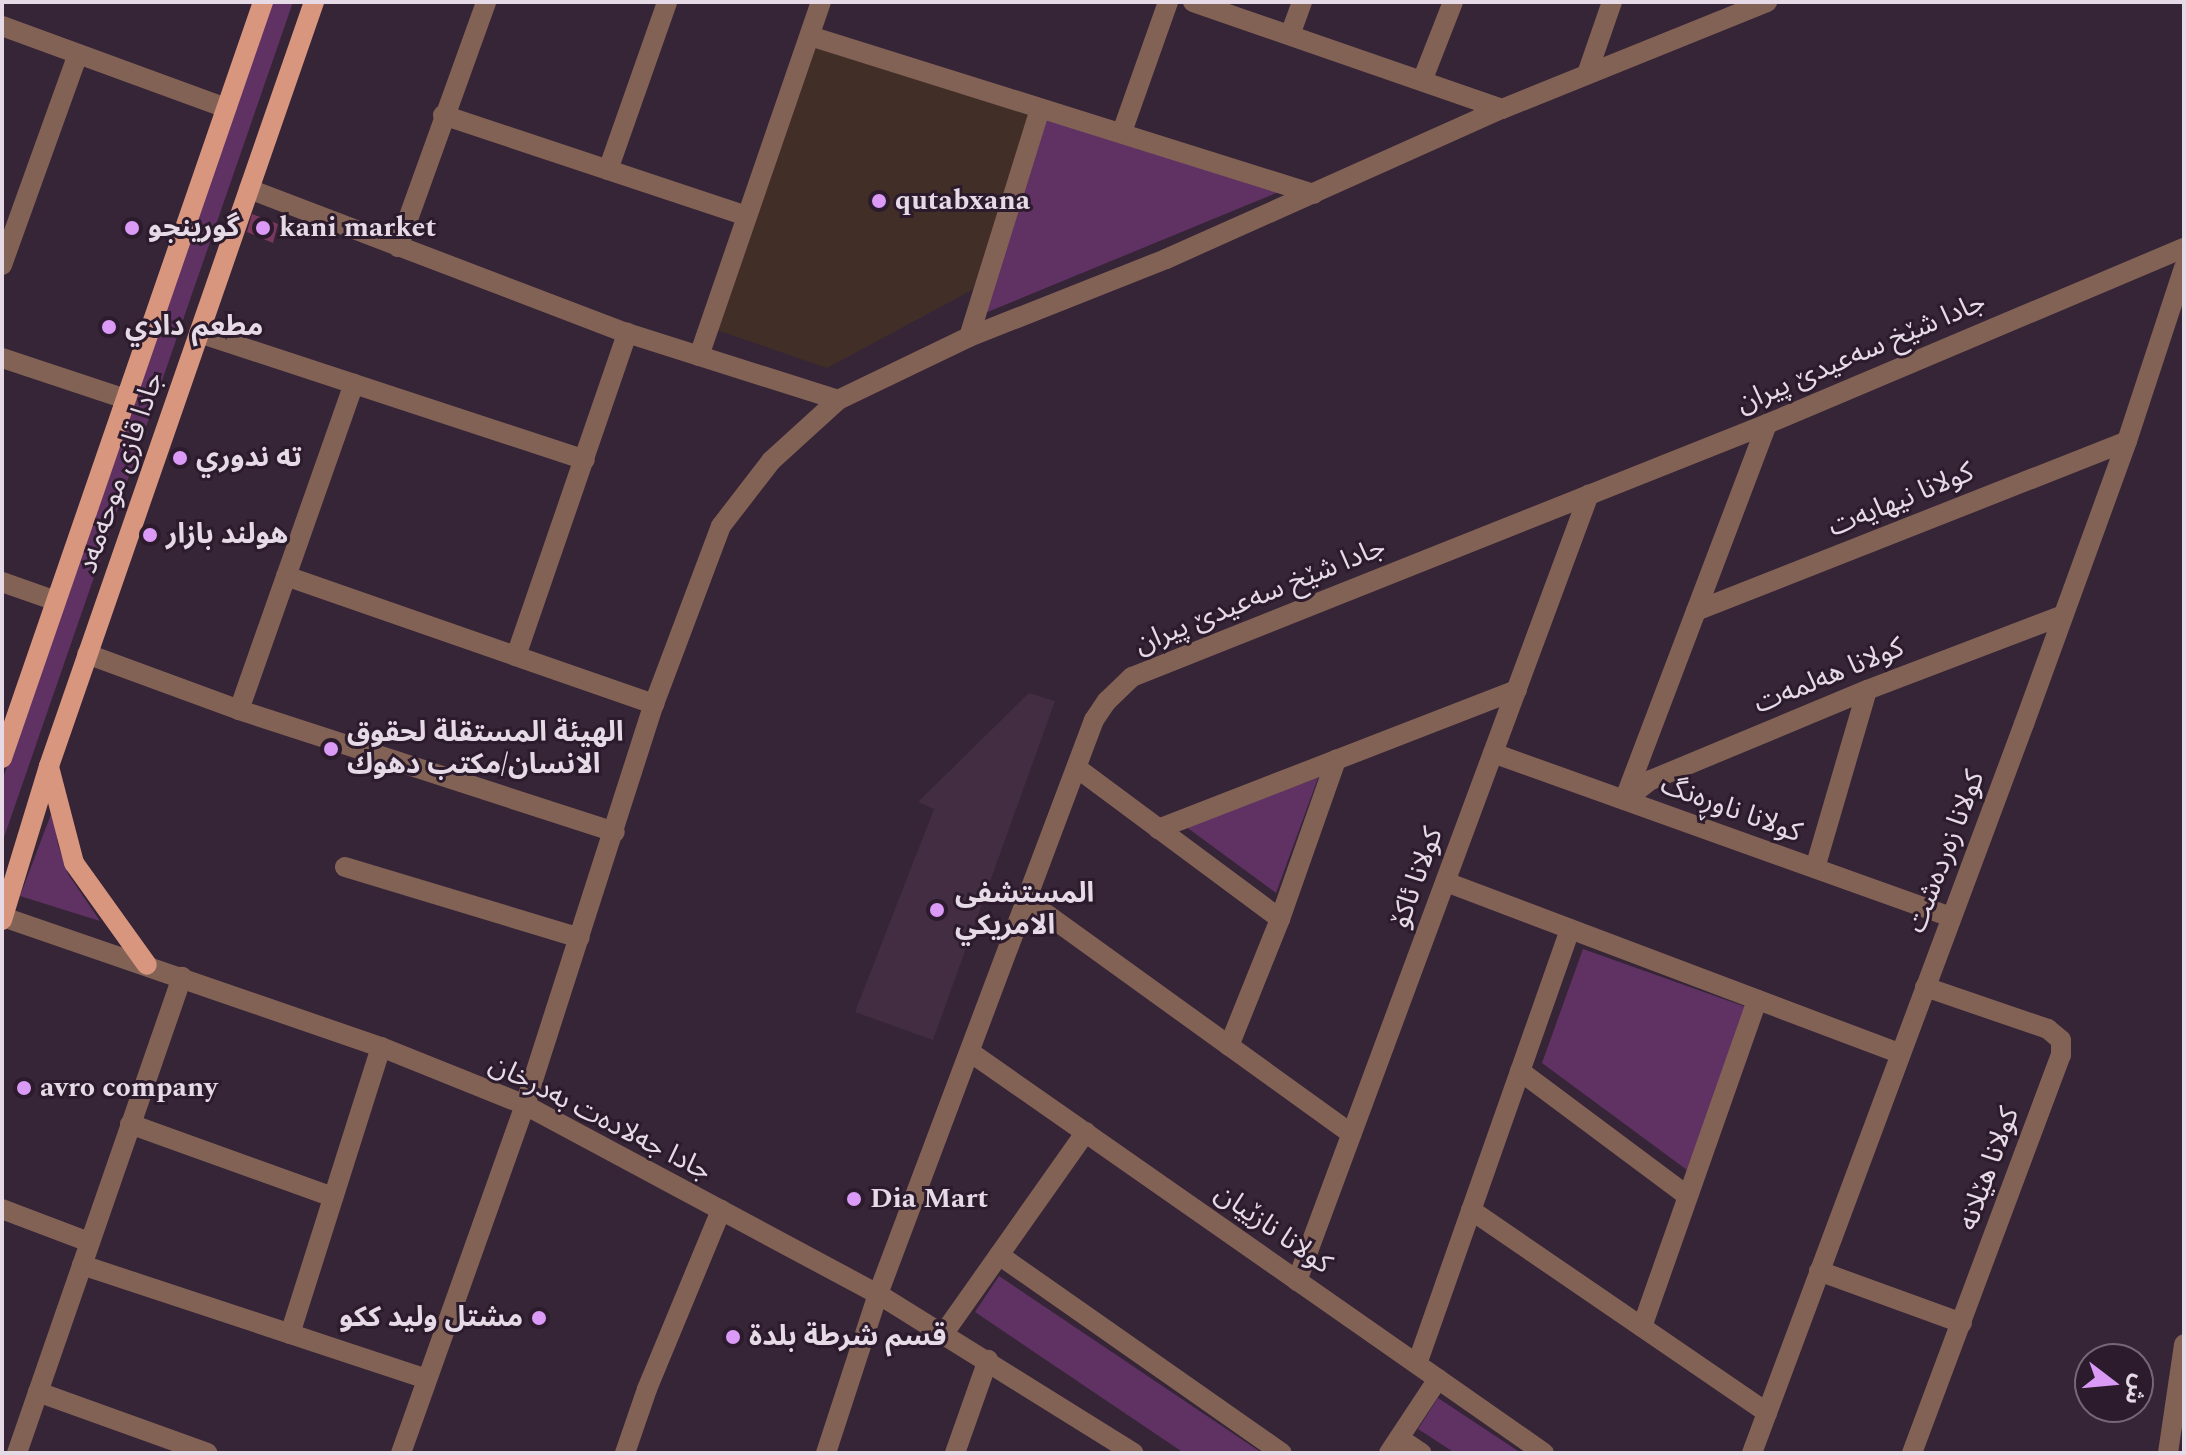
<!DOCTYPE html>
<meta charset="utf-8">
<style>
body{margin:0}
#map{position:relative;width:2186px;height:1455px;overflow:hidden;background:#362537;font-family:Spectral,"Noto Sans Arabic",serif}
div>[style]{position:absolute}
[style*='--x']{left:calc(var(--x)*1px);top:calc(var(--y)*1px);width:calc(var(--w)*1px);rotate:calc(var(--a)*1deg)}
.built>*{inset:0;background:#422d43}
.education>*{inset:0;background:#412e27}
.green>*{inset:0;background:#603263}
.building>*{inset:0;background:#77375f}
.minor>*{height:20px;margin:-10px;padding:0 10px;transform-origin:10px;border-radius:10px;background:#836256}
.major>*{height:20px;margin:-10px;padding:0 10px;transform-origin:10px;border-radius:10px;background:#d9967f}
.dots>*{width:22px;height:22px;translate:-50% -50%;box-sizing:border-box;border:4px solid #2c1b2d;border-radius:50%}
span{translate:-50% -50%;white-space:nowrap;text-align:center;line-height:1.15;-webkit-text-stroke:6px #2c1b2d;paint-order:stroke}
.poi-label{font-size:28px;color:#e5dae6;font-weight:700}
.left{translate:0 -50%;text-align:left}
.right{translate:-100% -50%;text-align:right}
.street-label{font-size:28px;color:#e5dae6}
.frame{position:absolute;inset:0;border:4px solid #e5dae6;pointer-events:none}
.north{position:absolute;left:2074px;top:1343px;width:80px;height:80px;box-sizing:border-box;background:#2c1b2d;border:2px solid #766777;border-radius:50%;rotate:106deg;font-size:22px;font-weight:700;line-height:32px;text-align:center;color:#e5dae6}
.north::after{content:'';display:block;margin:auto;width:28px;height:36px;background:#da9af6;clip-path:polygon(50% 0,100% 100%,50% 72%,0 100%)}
</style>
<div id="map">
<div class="built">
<i style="clip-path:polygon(1029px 693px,1055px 701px,933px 1040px,855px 1012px,934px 809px,918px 802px)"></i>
</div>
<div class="education">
<i style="clip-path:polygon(811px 36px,1034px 113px,974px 289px,827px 368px,711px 328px)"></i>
</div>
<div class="green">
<i style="clip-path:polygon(272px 2px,293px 2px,2px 843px,2px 781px)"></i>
<i style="clip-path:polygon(1047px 119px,1281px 191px,985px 313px)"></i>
<i style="clip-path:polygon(1318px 778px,1276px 893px,1185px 826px)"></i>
<i style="clip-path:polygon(53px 809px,58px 845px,68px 874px,100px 921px,20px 896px)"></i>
<i style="clip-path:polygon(1583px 949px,1746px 1007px,1687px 1170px,1542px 1063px)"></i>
<i style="clip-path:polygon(999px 1276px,1262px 1453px,1184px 1453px,975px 1312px)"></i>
<i style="clip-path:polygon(1438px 1398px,1521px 1453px,1455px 1453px,1418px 1429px)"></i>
</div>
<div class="building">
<i style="clip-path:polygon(252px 214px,278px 224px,273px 243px,247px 232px)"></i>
</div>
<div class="minor">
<i style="--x:1193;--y:2;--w:327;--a:19.1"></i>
<i style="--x:2;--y:26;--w:239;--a:20.1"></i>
<i style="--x:1290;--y:35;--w:35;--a:-70"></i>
<i style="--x:810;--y:36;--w:528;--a:17.41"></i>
<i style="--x:1587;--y:74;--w:76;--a:-70.9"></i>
<i style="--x:1422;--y:81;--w:85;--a:-68.6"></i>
<i style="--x:443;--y:115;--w:320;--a:18.4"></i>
<i style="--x:1122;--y:132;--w:138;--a:-70.5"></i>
<i style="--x:608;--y:170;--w:178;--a:-70.6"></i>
<i style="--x:249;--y:189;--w:404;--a:20.9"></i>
<i style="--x:627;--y:333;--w:221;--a:17.6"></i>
<i style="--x:398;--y:247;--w:260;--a:-70.2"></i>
<i style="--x:2;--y:265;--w:224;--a:-70.2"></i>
<i style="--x:199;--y:333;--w:406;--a:18.2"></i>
<i style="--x:969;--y:337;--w:239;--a:-72.7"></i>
<i style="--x:699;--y:356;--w:374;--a:-71"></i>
<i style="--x:2;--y:358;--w:131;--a:18.3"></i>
<i style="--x:286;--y:576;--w:390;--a:19.2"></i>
<i style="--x:2;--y:582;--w:57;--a:19.4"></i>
<i style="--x:1696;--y:611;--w:463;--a:-21.5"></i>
<i style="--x:87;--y:654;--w:162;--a:20.2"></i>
<i style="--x:239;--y:710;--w:395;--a:18"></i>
<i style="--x:516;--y:656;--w:342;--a:-71"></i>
<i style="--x:239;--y:710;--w:346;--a:-70.6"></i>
<i style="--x:1493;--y:753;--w:486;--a:19.7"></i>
<i style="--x:1077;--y:768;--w:253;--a:36.6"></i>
<i style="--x:1625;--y:798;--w:400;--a:-69.2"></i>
<i style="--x:1625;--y:800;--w:33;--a:-38"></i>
<i style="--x:1651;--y:780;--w:234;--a:-22.6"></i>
<i style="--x:1867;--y:690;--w:208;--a:-20.9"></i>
<i style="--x:1158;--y:829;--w:385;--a:-21.2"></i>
<i style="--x:345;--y:867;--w:245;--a:16.8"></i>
<i style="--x:1815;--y:868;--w:185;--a:-73.7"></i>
<i style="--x:1446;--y:882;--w:485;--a:20.7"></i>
<i style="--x:1027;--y:900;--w:400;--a:35.8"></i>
<i style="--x:3;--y:917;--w:400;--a:19"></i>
<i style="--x:381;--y:1047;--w:155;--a:21.9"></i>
<i style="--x:525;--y:1105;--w:400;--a:28.2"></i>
<i style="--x:878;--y:1294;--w:301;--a:31.9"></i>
<i style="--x:1229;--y:1046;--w:137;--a:-68.1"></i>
<i style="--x:1280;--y:919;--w:169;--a:-70.6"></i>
<i style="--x:970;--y:1052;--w:700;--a:34.94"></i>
<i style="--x:1520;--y:1071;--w:209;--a:36.7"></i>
<i style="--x:130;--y:1124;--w:216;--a:19.8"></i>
<i style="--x:2;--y:1209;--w:93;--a:20.8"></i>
<i style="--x:1471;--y:1210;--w:359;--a:34.4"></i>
<i style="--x:999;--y:1255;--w:345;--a:35"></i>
<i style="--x:82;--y:1265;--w:363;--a:18.3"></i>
<i style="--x:1819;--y:1271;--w:152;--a:20"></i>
<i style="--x:1297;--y:1281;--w:839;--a:-69.64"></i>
<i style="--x:1642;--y:1327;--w:347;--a:-70.6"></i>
<i style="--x:944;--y:1333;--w:246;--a:-54.8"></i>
<i style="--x:290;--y:1334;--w:301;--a:-72.4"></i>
<i style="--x:1417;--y:1364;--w:461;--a:-70.6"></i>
<i style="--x:38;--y:1392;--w:180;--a:19.8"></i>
<i style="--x:1399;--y:1438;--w:27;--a:34"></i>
<i style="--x:17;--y:1453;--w:504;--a:-70.88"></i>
<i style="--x:401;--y:1453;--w:369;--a:-70.4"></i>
<i style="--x:525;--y:1105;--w:421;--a:-72.2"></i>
<i style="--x:654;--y:704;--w:190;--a:-69.4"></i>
<i style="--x:721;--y:526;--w:82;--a:-52.4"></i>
<i style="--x:771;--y:461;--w:91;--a:-42.3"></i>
<i style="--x:838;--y:400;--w:145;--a:-25.7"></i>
<i style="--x:969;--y:337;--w:212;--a:-21.6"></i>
<i style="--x:1166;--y:259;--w:368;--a:-24.1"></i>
<i style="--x:1502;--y:109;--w:286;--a:-22"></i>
<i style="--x:625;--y:1453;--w:68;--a:-71"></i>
<i style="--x:647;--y:1389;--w:194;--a:-67.5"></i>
<i style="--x:826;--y:1453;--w:167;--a:-71.9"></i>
<i style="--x:878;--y:1294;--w:613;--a:-69.38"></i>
<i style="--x:1094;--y:720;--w:23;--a:-56"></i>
<i style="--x:1107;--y:701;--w:35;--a:-44"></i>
<i style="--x:1132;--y:677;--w:684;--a:-21.72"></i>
<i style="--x:1767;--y:424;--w:453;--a:-22.9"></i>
<i style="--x:955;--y:1453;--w:99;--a:-70.5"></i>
<i style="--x:1389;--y:1453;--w:89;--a:-56.5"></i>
<i style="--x:1752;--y:1453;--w:778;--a:-69.54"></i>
<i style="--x:2024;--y:724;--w:301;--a:-70"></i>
<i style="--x:2127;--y:441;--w:182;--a:-71.8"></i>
<i style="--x:1912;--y:1453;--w:425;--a:-69.5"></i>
<i style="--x:2061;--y:1055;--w:15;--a:-90"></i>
<i style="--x:2061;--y:1040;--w:17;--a:-140"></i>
<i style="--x:2048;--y:1029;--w:130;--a:-161.1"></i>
<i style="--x:2168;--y:1453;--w:110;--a:-81.6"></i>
</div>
<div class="major">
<i style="--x:2;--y:758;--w:800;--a:-70.95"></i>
<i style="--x:49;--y:767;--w:99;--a:75.4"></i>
<i style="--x:74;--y:863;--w:125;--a:54.4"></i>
<i style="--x:2;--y:920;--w:161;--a:-73"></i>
<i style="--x:49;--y:766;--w:809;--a:-70.87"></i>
</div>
<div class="dots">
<i style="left:879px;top:201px;background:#da9af6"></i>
<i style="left:132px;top:228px;background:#da9af6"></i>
<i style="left:263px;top:228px;background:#da9af6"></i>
<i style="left:109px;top:327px;background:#da9af6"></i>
<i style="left:180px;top:458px;background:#da9af6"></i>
<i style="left:150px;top:535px;background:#da9af6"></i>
<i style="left:331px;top:749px;background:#da9af6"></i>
<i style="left:937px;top:910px;background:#da9af6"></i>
<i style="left:24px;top:1088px;background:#da9af6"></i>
<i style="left:854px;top:1199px;background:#da9af6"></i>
<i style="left:539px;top:1318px;background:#da9af6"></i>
<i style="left:733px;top:1337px;background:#da9af6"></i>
</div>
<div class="poi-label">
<span class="left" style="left:895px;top:201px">qutabxana</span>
<span class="left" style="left:148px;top:228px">گورينجو</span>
<span class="left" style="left:279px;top:228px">kani market</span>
<span class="left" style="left:125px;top:327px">مطعم دادي</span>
<span class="left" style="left:196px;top:458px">ته ندوري</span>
<span class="left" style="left:166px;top:535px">هولند بازار</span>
<span class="left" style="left:347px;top:749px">الهيئة المستقلة لحقوق<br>الانسان/مكتب دهوك</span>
<span class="left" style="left:955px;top:910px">المستشفى<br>الامريكي</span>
<span class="left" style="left:40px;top:1088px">avro company</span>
<span class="left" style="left:870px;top:1199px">Dia Mart</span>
<span class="right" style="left:523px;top:1318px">مشتل وليد ككو</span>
<span class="left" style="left:749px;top:1337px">قسم شرطة بلدة</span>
</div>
<div class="street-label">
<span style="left:1861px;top:353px;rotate:-23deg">جادا شێخ سەعیدێ پیران</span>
<span style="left:121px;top:473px;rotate:-71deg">جادا قازی موحەمەد</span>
<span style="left:1901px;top:500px;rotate:-22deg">کولانا نیهایەت</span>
<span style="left:1260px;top:596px;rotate:-22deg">جادا شێخ سەعیدێ پیران</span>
<span style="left:1829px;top:676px;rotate:-22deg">کولانا هەلمەت</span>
<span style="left:1731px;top:809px;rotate:20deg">کولانا ناوڕەنگ</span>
<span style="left:1946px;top:852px;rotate:-69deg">کولانا زەردەشت</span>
<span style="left:1417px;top:878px;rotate:-70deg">کولانا ئاکۆ</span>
<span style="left:600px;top:1118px;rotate:27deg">جادا جەلادەت بەدرخان</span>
<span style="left:1989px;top:1169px;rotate:-70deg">کولانا هێلانە</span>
<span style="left:1273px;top:1229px;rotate:35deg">کولانا نازێیان</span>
</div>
<div class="frame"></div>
<div class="north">ش</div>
</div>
